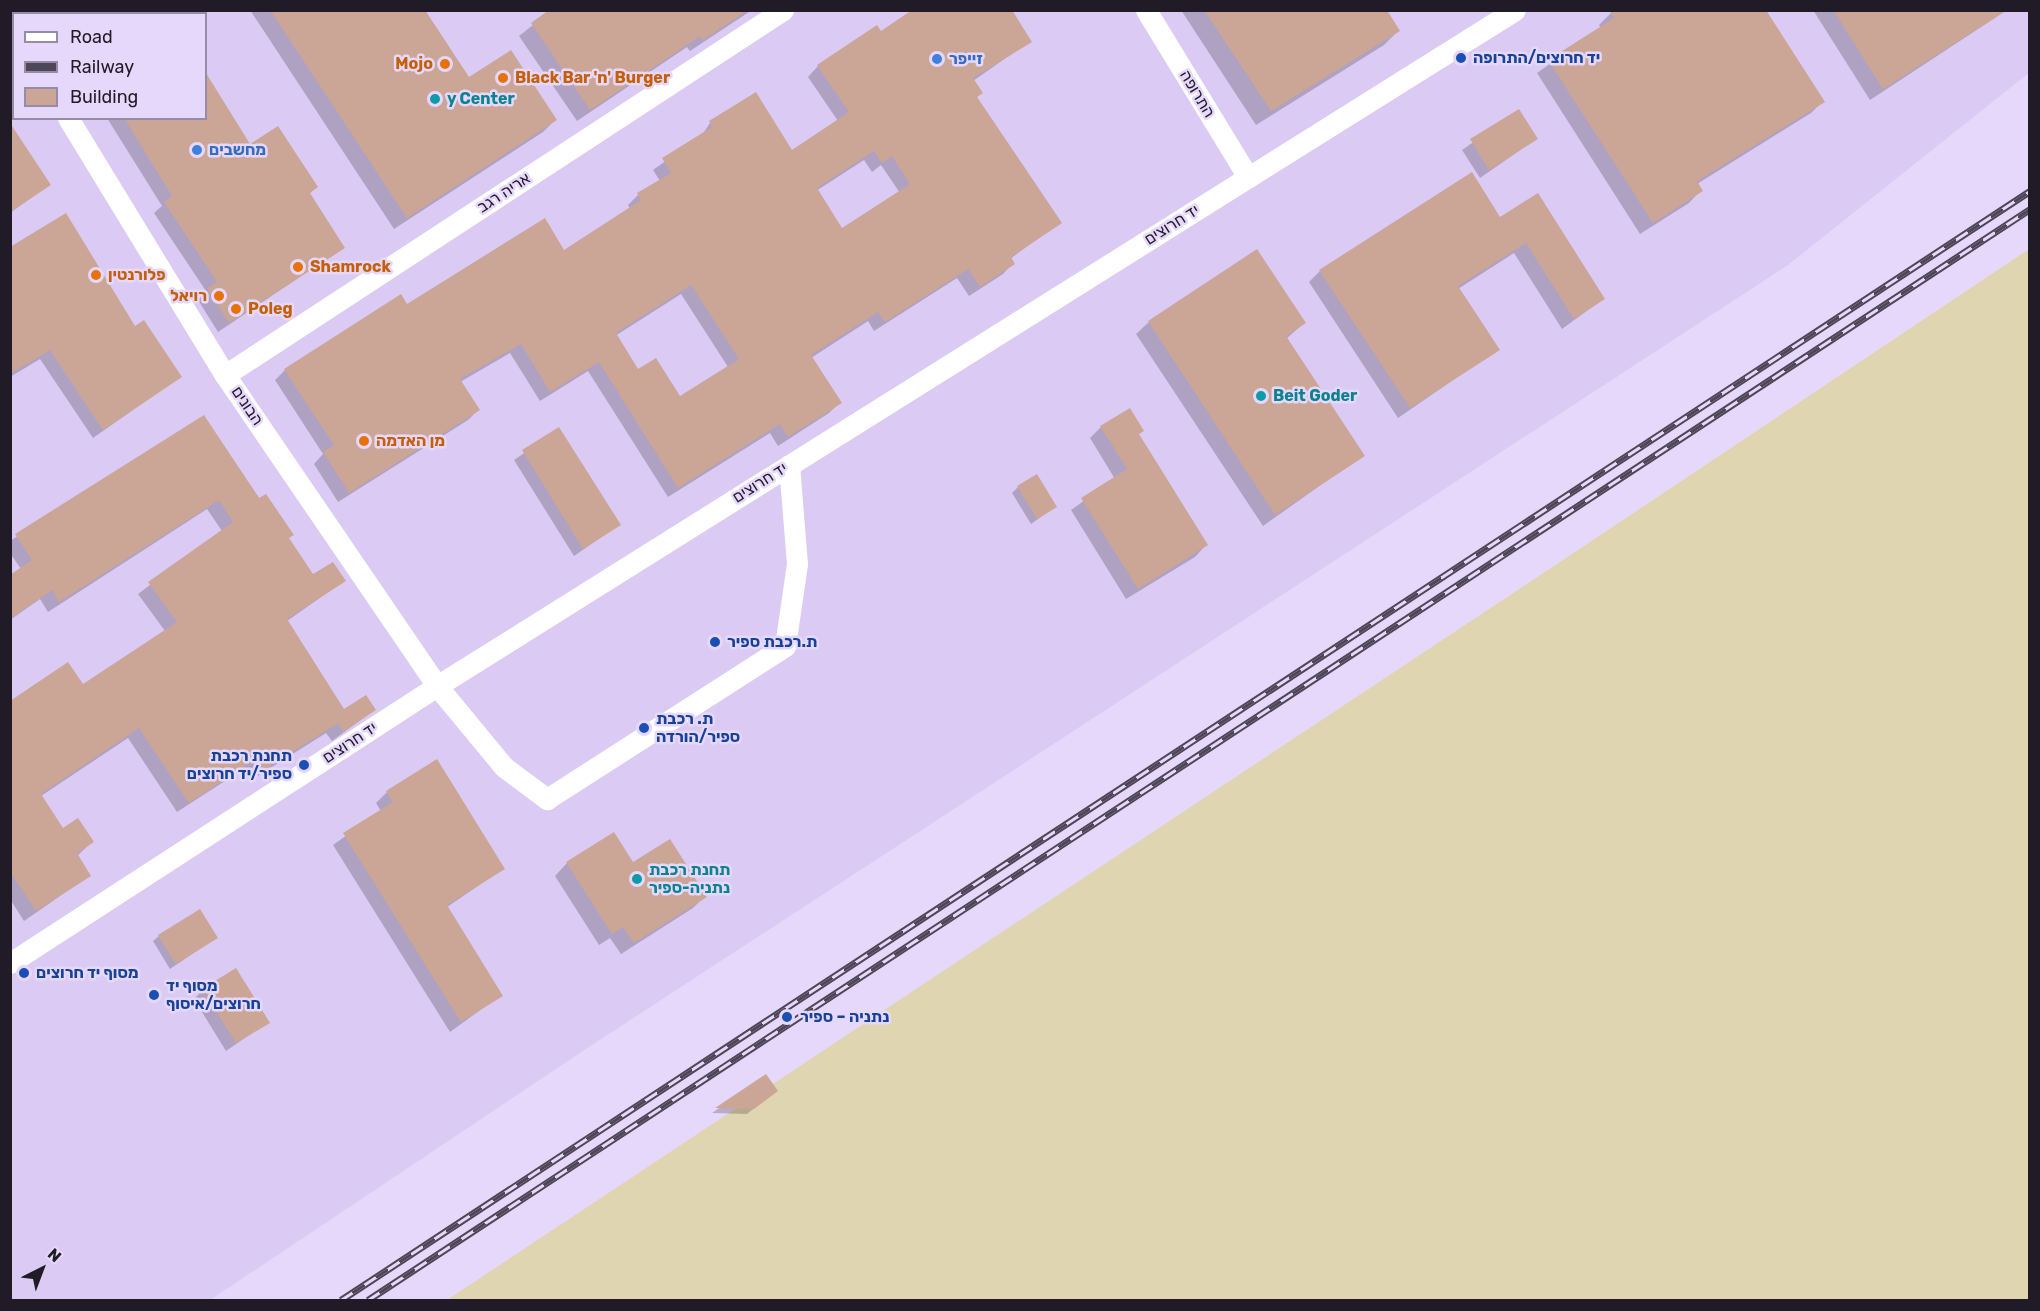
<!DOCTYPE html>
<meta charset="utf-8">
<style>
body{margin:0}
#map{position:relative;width:2040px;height:1311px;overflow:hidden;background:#e6d8fb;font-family:Rubik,Heebo,sans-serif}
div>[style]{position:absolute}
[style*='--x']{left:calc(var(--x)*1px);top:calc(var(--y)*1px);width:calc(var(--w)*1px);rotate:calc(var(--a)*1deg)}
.built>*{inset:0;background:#dbcaf3}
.sand>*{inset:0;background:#dfd6b1}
.shadow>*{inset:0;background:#0003}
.building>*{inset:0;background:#cba697}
.minor>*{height:21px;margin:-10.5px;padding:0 10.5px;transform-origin:10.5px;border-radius:10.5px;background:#fff}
.rail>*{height:7px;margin-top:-3.5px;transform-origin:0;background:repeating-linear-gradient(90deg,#e6d8fb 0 14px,#4d4657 0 28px);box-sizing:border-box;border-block:2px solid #4d4657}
.dots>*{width:16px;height:16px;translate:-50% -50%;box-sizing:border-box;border:3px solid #e6d8fb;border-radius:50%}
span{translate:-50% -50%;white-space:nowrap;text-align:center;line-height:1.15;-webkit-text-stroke:5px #e6d8fb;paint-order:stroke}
.transit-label{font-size:16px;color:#164399;font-weight:700}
.left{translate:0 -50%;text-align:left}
.right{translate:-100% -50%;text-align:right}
.shop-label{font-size:16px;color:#366cbe;font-weight:700}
.food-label{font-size:16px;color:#c56008;font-weight:700}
.street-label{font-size:16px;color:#201b27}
.culture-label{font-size:16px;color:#0d838f;font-weight:700}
.frame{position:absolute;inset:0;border:12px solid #201b27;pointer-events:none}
.legend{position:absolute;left:12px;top:12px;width:195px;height:108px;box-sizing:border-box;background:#e6d8fb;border:2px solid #978ca6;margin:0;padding:8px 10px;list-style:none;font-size:18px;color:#201b27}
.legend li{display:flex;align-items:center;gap:12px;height:30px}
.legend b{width:30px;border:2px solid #978ca6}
.north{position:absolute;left:12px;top:1239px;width:60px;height:60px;-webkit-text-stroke:4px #e6d8fb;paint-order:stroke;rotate:42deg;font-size:16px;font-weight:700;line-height:24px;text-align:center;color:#201b27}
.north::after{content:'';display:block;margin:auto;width:21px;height:27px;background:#201b27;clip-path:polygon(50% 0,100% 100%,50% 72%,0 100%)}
</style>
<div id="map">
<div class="built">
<i style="clip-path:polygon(evenodd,2029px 10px,2030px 72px,1788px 265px,592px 1045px,210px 1300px,11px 1300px,10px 11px,2029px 10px,14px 14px,206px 14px,206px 118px,14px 118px,14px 14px)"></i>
</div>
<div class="sand">
<i style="clip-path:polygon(2029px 249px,2029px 1300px,447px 1300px,1566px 558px)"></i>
</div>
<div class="shadow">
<i style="clip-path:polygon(15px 10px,39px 10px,34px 14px)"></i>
<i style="clip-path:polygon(45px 10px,186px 10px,188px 14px,47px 14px)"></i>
<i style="clip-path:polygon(250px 10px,423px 10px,468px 79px,555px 120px,543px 132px,394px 229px)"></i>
<i style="clip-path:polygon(552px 10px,752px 10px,690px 51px,687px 47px,577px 121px,519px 36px)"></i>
<i style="clip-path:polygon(1181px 10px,1385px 10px,1398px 31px,1384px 45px,1256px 125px)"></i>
<i style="clip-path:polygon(1813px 10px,2007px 10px,1870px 100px)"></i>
<i style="clip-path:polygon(1611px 13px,1823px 101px,1811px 113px,1697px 184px,1701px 190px,1689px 203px,1640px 234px,1537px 73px,1601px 28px,1599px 25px)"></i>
<i style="clip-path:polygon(evenodd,880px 33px,1030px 41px,973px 81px,981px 93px,976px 98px,1060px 222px,1010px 259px,1013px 263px,1003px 274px,969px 296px,957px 278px,874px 331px,868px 321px,811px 358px,840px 402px,829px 413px,778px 446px,770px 433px,668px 497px,588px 371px,540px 401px,510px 353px,460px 382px,478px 410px,468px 420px,338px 502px,314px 464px,323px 454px,275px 380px,285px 370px,407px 306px,564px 252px,630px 209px,628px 205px,638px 195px,660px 181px,653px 170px,702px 135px,710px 123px,792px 152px,838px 121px,808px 77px,818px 66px,880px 33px,864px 160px,872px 172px,881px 165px,900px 193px,841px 230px,816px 191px,864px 160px,880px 33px,681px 294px,728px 367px,680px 398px,637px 371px,615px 336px,681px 294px)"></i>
<i style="clip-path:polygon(206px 76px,250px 147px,316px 187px,309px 194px,343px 248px,218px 332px,198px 300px,206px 291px,154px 213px,162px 206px,107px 118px,206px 118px)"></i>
<i style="clip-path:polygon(1518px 111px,1536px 139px,1480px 178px,1462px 150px)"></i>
<i style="clip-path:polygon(10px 126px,49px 185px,10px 213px)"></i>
<i style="clip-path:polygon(1472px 174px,1500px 219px,1603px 299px,1562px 329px,1514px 253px,1458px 289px,1498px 349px,1398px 418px,1309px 282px,1320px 271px)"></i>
<i style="clip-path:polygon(10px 249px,134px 328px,180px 377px,93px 438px,40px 359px,10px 377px)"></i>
<i style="clip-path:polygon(1257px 251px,1304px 323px,1286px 339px,1363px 455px,1263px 526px,1136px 334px,1149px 322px)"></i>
<i style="clip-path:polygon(204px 417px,312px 576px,344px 581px,287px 621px,344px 711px,374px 710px,332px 741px,326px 733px,253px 779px,245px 768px,177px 812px,128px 738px,41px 796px,62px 830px,92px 842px,77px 856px,89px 876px,24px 921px,10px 899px,10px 703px,82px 686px,165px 631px,138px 594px,222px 531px,207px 509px,48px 612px,40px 599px,10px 620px,10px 576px,21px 569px,10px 553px,10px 541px)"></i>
<i style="clip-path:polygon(1101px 427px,1138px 435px,1206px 545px,1195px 557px,1126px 599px,1071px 510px,1115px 479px,1090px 438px)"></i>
<i style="clip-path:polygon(559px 429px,619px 525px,574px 556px,514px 460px)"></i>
<i style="clip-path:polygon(1018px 487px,1055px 507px,1031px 524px,1012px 493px)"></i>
<i style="clip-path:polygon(387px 792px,503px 869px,447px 907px,501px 995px,450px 1032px,333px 845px,381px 811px,376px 803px)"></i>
<i style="clip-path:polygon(567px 863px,633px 864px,705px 896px,693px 908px,621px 954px,610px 938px,599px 945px,555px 876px)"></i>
<i style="clip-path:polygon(159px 936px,216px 938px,170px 969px,153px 941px)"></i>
<i style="clip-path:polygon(203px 990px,268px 1022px,226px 1051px,194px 999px)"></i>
<i style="clip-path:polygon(766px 1076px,776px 1091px,747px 1114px,712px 1113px)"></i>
</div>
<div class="building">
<i style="clip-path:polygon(270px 10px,425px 10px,469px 77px,511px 50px,557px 120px,407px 218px)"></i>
<i style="clip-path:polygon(549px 10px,748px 10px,703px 40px,700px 36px,590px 110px,531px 23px)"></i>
<i style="clip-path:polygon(evenodd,912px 10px,1012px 10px,1032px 42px,973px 78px,983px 93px,977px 97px,1062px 223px,1011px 257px,1015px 264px,980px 287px,968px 269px,885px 322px,878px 312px,811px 355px,842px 403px,788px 437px,780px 424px,678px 488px,599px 362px,550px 392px,521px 344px,460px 379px,480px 410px,349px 493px,323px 452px,334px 445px,284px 369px,401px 294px,407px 304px,545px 218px,564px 250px,641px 200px,637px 193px,671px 173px,662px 158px,712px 127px,709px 121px,756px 92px,792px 150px,849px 112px,817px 65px,877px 25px,881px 31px,912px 10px,874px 151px,882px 163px,892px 156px,910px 184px,842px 228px,817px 188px,874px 151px,912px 10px,691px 285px,739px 359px,680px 396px,656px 358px,638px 369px,616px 333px,691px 285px)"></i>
<i style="clip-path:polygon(1204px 10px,1387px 10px,1400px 31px,1271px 111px)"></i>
<i style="clip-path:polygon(1609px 10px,1766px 10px,1825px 102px,1697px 181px,1703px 191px,1653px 223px,1548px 60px,1614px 18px)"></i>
<i style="clip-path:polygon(1833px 10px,2007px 10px,1883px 89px)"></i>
<i style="clip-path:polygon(206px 73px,250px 144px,278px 126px,318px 187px,310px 193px,345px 248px,229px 323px,207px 288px,217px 282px,164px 202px,172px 196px,124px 118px,206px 118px)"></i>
<i style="clip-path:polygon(1519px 109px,1538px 139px,1489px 170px,1470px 139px)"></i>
<i style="clip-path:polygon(10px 123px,51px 185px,10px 212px)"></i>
<i style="clip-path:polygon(1472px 172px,1500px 217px,1538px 193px,1605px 299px,1574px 319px,1526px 243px,1458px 286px,1500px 350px,1410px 408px,1319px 270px)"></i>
<i style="clip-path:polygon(66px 213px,135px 326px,144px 320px,182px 377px,103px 430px,50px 350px,10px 374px,10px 247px)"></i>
<i style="clip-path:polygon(1257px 249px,1306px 323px,1286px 336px,1365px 456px,1275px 515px,1148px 321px)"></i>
<i style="clip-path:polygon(1130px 408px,1144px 431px,1139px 434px,1208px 545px,1138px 589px,1081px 498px,1127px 469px,1100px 426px)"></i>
<i style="clip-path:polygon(204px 415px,259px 498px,266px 494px,294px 535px,289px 538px,313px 574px,333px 562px,346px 581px,287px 619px,344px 709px,366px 695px,376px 710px,343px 732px,338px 723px,264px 770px,257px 758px,189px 803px,139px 728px,41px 794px,63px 828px,78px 818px,94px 842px,77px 853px,91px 876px,36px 911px,10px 872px,10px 701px,68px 662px,83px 684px,177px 622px,148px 582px,233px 522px,219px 500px,59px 602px,52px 590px,10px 619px,10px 575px,32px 560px,15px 534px)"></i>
<i style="clip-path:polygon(559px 427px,621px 525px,583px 549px,522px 450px)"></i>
<i style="clip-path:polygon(1037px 474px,1057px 507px,1037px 519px,1017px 486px)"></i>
<i style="clip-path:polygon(437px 759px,505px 869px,447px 905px,503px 996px,461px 1022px,343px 833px,393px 802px,386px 791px)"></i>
<i style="clip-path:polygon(614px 832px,633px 862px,670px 839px,707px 897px,634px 943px,623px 927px,612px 934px,566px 862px)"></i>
<i style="clip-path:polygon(200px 909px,218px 938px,176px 964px,158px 935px)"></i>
<i style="clip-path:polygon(236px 968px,270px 1023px,236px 1043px,202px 989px)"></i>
<i style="clip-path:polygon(766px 1074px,778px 1091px,754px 1109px,715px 1108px)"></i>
</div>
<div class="minor">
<i style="--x:1146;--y:10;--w:196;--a:58.6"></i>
<i style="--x:10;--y:26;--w:6;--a:51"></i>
<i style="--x:68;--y:118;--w:301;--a:58.6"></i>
<i style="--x:225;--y:375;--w:376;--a:55.7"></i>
<i style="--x:437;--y:686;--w:105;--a:50.4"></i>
<i style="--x:504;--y:767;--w:54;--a:36.7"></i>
<i style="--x:547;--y:799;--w:283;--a:-32.7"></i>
<i style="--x:785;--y:646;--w:83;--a:-81.7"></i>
<i style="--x:797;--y:564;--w:99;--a:-94.6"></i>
<i style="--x:225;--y:375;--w:667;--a:-33.19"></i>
<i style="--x:10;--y:963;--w:509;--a:-32.97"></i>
<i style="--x:437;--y:686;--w:1272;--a:-32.09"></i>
</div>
<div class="rail">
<i style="--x:341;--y:1300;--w:2021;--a:-33.29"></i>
<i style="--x:368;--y:1300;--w:1988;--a:-33.28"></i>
</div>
<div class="dots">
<i style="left:1461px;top:58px;background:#1a4fb4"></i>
<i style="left:937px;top:59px;background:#3f7fe0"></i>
<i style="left:445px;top:64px;background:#e8710a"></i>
<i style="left:503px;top:78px;background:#e8710a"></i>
<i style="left:435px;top:99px;background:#0f9aa8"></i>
<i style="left:197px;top:150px;background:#3f7fe0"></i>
<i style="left:298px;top:267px;background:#e8710a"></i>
<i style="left:96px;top:275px;background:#e8710a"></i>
<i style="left:219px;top:296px;background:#e8710a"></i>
<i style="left:236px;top:309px;background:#e8710a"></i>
<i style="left:1261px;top:396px;background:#0f9aa8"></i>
<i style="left:364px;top:441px;background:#e8710a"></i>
<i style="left:715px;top:642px;background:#1a4fb4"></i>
<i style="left:644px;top:728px;background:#1a4fb4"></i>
<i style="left:304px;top:765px;background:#1a4fb4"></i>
<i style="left:637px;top:879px;background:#0f9aa8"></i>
<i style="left:24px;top:973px;background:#1a4fb4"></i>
<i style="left:154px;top:995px;background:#1a4fb4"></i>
<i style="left:787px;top:1017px;background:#1a4fb4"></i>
</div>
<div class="transit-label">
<span class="left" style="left:1473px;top:58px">יד חרוצים/התרופה</span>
<span class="left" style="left:727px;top:642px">ת.רכבת ספיר</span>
<span class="left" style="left:656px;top:728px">ת. רכבת<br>ספיר/הורדה</span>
<span class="right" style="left:292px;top:765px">תחנת רכבת<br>ספיר/יד חרוצים</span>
<span class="left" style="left:36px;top:973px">מסוף יד חרוצים</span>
<span class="left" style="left:166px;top:995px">מסוף יד<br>חרוצים/איסוף</span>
<span class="left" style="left:800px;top:1017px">נתניה – ספיר</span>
</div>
<div class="shop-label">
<span class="left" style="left:949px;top:59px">זייפר</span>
<span class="left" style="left:209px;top:150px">מחשבים</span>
</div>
<div class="food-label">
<span class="right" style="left:433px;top:64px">Mojo</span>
<span class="left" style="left:515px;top:78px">Black Bar 'n' Burger</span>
<span class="left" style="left:310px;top:267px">Shamrock</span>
<span class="left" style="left:108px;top:275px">פלורנטין</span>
<span class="right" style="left:207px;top:296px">רויאל</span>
<span class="left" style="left:248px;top:309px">Poleg</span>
<span class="left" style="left:376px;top:441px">מן האדמה</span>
</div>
<div class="street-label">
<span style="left:1197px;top:94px;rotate:59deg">התרופה</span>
<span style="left:504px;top:193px;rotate:-33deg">אריה רגב</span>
<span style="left:1172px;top:225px;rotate:-32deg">יד חרוצים</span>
<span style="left:247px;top:406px;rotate:56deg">הבונים</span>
<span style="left:760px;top:483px;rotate:-32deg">יד חרוצים</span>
<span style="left:350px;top:743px;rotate:-33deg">יד חרוצים</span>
</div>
<div class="culture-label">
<span class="left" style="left:447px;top:99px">y Center</span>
<span class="left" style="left:1273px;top:396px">Beit Goder</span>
<span class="left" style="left:649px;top:879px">תחנת רכבת<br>נתניה-ספיר</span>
</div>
<div class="frame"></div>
<ul class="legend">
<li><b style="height:8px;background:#fff"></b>Road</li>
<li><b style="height:8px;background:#4d4657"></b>Railway</li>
<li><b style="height:16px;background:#cba697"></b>Building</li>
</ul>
<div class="north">N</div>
</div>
